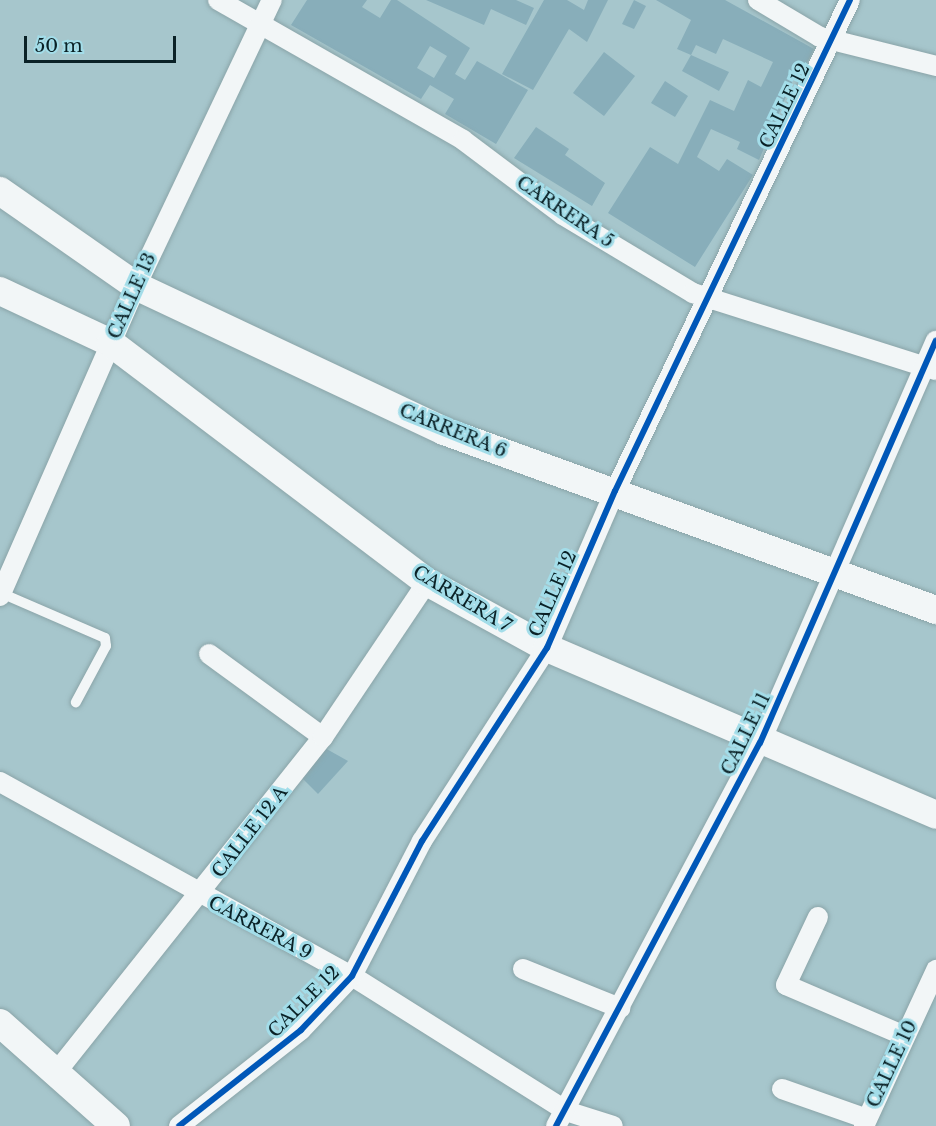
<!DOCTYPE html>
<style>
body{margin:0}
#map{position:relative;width:936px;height:1126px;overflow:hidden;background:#a6c6cc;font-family:"Libre Baskerville",serif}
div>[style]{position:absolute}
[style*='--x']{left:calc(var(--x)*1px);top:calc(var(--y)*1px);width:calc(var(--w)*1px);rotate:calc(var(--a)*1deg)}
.building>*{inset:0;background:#88aeba}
.roads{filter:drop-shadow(0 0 2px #8aa4a8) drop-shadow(0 0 2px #8aa4a8)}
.lane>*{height:10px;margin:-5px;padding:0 5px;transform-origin:5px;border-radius:5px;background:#f2f6f7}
.street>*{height:20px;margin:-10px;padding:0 10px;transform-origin:10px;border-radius:10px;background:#f2f6f7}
.secondary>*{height:28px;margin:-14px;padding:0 14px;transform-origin:14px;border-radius:14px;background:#f2f6f7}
.cycleway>*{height:6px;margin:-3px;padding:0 3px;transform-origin:3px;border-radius:3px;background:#0057b8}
span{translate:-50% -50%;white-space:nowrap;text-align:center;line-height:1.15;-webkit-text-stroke:6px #a3dde9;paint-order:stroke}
.street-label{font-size:18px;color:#0a2126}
.scale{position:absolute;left:24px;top:36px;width:152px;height:27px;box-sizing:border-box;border:3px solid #0a2126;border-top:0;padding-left:8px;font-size:18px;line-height:21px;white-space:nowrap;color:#0a2126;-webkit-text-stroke:4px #a3dde9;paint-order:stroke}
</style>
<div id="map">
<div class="building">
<i style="clip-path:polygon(evenodd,307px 0,367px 0,362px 7px,380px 18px,391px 0,397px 0,470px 48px,455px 74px,465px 80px,477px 61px,528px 90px,496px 144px,445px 114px,454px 99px,430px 85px,421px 99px,291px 25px,307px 0,430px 46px,447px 56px,434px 78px,417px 68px,430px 46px)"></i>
<i style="clip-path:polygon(426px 0,516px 0,534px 8px,526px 25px,491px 9px,484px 25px)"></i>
<i style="clip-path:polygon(544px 0,567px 0,584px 10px,588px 0,608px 0,587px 42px,569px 29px,533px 90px,502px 74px)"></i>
<i style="clip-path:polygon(634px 0,646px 6px,634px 29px,622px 24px)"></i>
<i style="clip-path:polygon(656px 0,725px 0,814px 49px,801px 75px,796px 73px,759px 160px,737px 149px,740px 142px,711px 129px,697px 157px,719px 171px,727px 159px,753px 175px,695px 267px,608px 213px,650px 147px,678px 164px,710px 100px,734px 111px,748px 80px,761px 87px,773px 62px,723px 39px,716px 54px,696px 45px,691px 55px,677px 49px,691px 20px)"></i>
<i style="clip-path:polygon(604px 52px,635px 76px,604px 116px,573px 93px)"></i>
<i style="clip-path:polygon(691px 55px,729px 72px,719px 91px,682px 71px)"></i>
<i style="clip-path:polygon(665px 81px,688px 96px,675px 117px,651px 103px)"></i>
<i style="clip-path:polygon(536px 127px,569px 149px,565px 155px,605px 183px,592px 206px,514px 158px)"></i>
<i style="clip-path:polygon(323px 747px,348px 761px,318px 794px,301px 777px)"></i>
</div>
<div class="roads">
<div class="lane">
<i style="--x:1;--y:593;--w:113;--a:23.4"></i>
<i style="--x:105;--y:638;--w:8;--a:83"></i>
<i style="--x:106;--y:646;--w:64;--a:118.2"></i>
</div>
<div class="street">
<i style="--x:218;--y:0;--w:282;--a:29.7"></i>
<i style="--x:463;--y:140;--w:125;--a:36.9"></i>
<i style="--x:563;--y:215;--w:152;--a:31"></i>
<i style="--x:693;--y:293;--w:255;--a:17.6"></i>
<i style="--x:758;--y:0;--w:72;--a:30.8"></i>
<i style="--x:820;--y:37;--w:120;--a:14"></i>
<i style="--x:0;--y:596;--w:339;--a:-66.3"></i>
<i style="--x:136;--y:286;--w:317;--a:-64.6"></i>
<i style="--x:209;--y:654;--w:141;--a:36.1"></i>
<i style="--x:0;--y:782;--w:402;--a:28.9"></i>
<i style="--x:352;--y:976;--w:253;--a:32.2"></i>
<i style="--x:566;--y:1111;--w:49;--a:17.7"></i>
<i style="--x:818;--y:917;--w:75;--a:115.2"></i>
<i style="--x:786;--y:985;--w:129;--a:23.2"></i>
<i style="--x:523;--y:969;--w:105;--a:21.9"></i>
<i style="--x:58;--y:1070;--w:426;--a:-51.5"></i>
<i style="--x:323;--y:737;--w:187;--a:-56.1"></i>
<i style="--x:782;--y:1089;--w:90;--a:19.4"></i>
<i style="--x:179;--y:1126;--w:155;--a:-38.2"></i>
<i style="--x:301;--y:1030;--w:74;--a:-46.6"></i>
<i style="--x:352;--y:976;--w:152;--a:-62.6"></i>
<i style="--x:422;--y:841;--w:230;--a:-57.1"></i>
<i style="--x:547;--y:648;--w:171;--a:-66.6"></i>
<i style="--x:615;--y:491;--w:544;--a:-64.42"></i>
<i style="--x:556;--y:1126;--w:434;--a:-62"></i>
<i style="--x:760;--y:743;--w:439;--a:-66.4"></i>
<i style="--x:864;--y:1126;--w:172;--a:-65.2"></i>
</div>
<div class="secondary">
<i style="--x:0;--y:191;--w:166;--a:34.9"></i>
<i style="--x:136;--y:286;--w:340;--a:25.2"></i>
<i style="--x:444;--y:431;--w:524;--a:19.99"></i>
<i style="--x:0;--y:291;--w:123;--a:25.1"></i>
<i style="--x:111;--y:343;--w:396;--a:37.1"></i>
<i style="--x:427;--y:582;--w:137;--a:28.8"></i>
<i style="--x:547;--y:648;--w:423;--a:23.2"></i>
<i style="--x:0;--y:1023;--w:155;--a:41.6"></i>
</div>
</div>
<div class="cycleway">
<i style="--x:179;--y:1126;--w:155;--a:-38.2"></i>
<i style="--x:301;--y:1030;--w:74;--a:-46.6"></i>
<i style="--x:352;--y:976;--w:152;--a:-62.6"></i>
<i style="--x:422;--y:841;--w:230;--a:-57.1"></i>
<i style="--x:547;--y:648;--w:171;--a:-66.6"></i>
<i style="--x:615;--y:491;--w:544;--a:-64.42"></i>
<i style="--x:556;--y:1126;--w:434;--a:-62"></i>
<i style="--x:760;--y:743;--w:439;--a:-66.4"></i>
</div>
<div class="street-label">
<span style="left:785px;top:106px;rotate:-64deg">CALLE 12</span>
<span style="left:565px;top:212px;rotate:34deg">CARRERA 5</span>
<span style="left:132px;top:296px;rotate:-66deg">CALLE 13</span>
<span style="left:453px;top:431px;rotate:22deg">CARRERA 6</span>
<span style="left:553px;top:594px;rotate:-66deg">CALLE 12</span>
<span style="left:462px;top:599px;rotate:31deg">CARRERA 7</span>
<span style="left:746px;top:734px;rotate:-64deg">CALLE 11</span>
<span style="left:250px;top:832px;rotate:-52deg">CALLE 12 A</span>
<span style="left:260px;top:928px;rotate:28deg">CARRERA 9</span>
<span style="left:304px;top:1002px;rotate:-45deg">CALLE 12</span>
<span style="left:892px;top:1064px;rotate:-65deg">CALLE 10</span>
</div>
<div class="scale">50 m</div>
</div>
